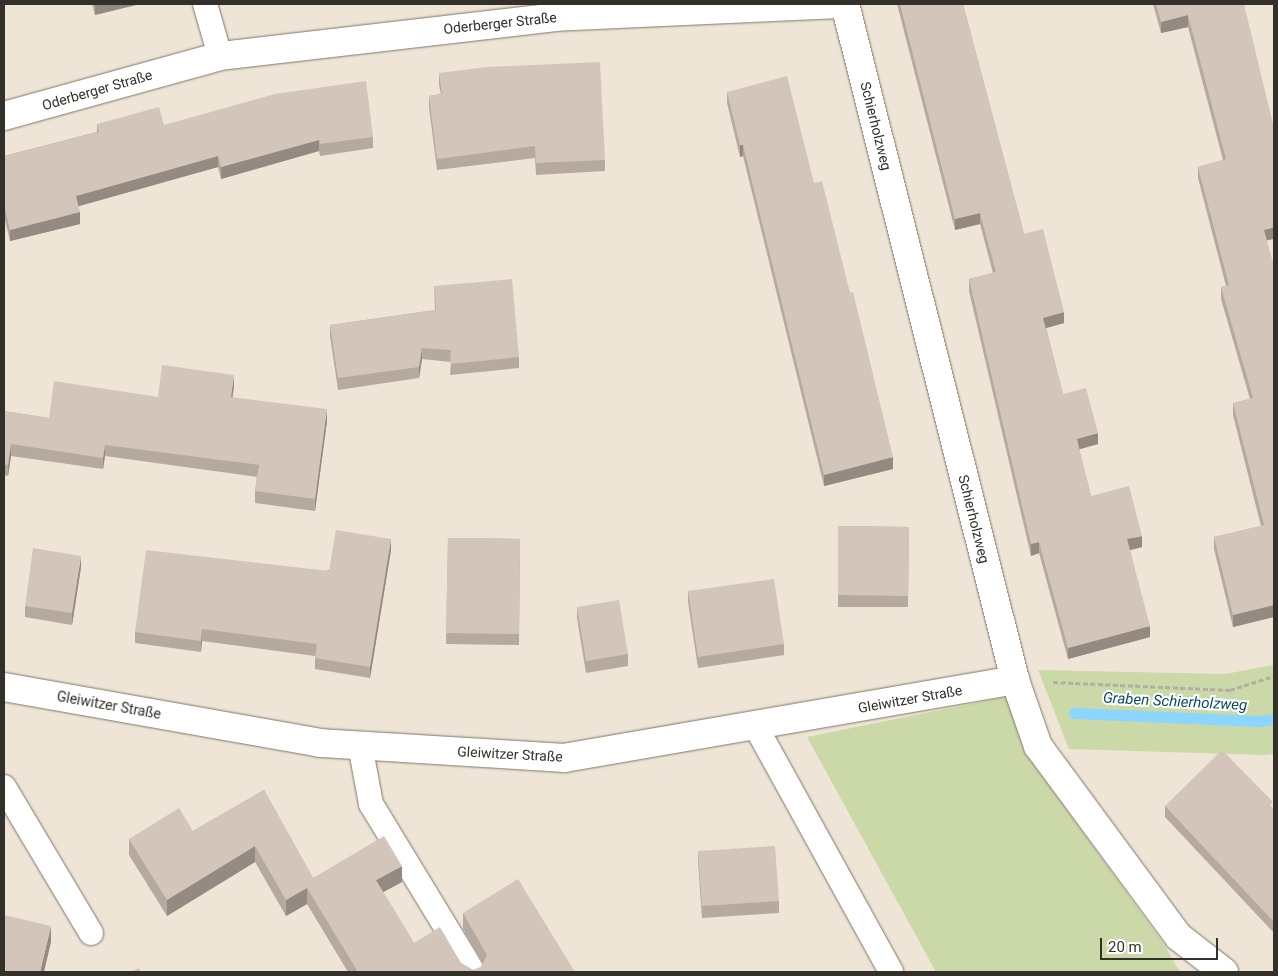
<!DOCTYPE html>
<meta charset="utf-8">
<style>
body{margin:0}
#map{position:relative;width:1278px;height:976px;overflow:hidden;background:#efe5d6;font-family:Roboto,sans-serif}
div>[style]{position:absolute}
[style*='--x']{left:calc(var(--x)*1px);top:calc(var(--y)*1px);width:calc(var(--w)*1px);rotate:calc(var(--a)*1deg)}
.green>*{inset:0;background:#cad9a7}
.stream>*{height:11px;margin:-5.5px;padding:0 5.5px;transform-origin:5.5px;border-radius:5.5px;background:#8bd5ff}
.path>*{height:3px;margin-top:-1.5px;transform-origin:0;background:repeating-linear-gradient(90deg,#b5ada1 0 5px,transparent 0 7.5px)}
.roads{filter:drop-shadow(0 0 1px #7f7669) drop-shadow(0 0 1px #7f7669)}
.lane>*{height:24px;margin:-12px;padding:0 12px;transform-origin:12px;border-radius:12px;background:#fff}
.street>*{height:28px;margin:-14px;padding:0 14px;transform-origin:14px;border-radius:14px;background:#fff}
.wall>*{inset:0;background:#b6a9a0}
.shaded-wall>*{inset:0;background:#948a82}
.building>*{inset:0;background:#d4c5ba}
span{translate:-50% -50%;white-space:nowrap;text-align:center;line-height:1.15;-webkit-text-stroke:4px #fff;paint-order:stroke}
.street-label{font-size:14px;color:#332f29}
.water-label{font-size:15px;color:#0a4863;font-style:italic}
.frame{position:absolute;inset:0;border:5px solid #332f29;pointer-events:none}
.scale{position:absolute;left:1100px;top:938px;width:118px;height:22px;box-sizing:border-box;border:2px solid #332f29;border-top:0;padding-left:6px;font-size:15px;line-height:18px;white-space:nowrap;color:#332f29;-webkit-text-stroke:4px #fff;paint-order:stroke}
</style>
<div id="map">
<div class="green">
<i style="clip-path:polygon(1274px 665px,1274px 754px,1265px 755px,1069px 749px,1038px 670px,1225px 674px)"></i>
<i style="clip-path:polygon(1010px 696px,1026px 754px,1164px 944px,1180px 972px,936px 972px,807px 737px)"></i>
</div>
<div class="stream">
<i style="--x:1074;--y:713;--w:185;--a:2.5"></i>
<i style="--x:1259;--y:721;--w:15;--a:-8"></i>
</div>
<div class="path">
<i style="--x:1053;--y:682;--w:177;--a:2.6"></i>
<i style="--x:1230;--y:690;--w:46;--a:-17.7"></i>
</div>
<div class="roads">
<div class="lane">
<i style="--x:205;--y:4;--w:54;--a:73.9"></i>
<i style="--x:756;--y:727;--w:280;--a:61.1"></i>
<i style="--x:360;--y:745;--w:60;--a:79.4"></i>
<i style="--x:371;--y:804;--w:197;--a:58.7"></i>
<i style="--x:4;--y:787;--w:170;--a:59.2"></i>
</div>
<div class="street">
<i style="--x:845;--y:4;--w:697;--a:75.88"></i>
<i style="--x:1015;--y:680;--w:70;--a:70.8"></i>
<i style="--x:1038;--y:746;--w:237;--a:53.6"></i>
<i style="--x:1179;--y:937;--w:57;--a:37.9"></i>
<i style="--x:4;--y:116;--w:224;--a:-15.5"></i>
<i style="--x:220;--y:56;--w:337;--a:-6.6"></i>
<i style="--x:555;--y:17;--w:288;--a:-2.6"></i>
<i style="--x:4;--y:687;--w:321;--a:10"></i>
<i style="--x:320;--y:743;--w:244;--a:3.5"></i>
<i style="--x:564;--y:758;--w:458;--a:-9.8"></i>
</div>
</div>
<div class="wall">
<i style="clip-path:polygon(92px 4px,140px 4px,95px 15px)"></i>
<i style="clip-path:polygon(897px 4px,963px 4px,1024px 234px,1064px 323px,1046px 328px,1063px 394px,1098px 444px,1079px 449px,1091px 496px,1142px 547px,1130px 550px,1150px 637px,1068px 659px,1039px 553px,1031px 556px,969px 291px,969px 279px,993px 273px,980px 224px,955px 230px)"></i>
<i style="clip-path:polygon(1153px 4px,1244px 4px,1267px 240px,1274px 617px,1233px 627px,1214px 549px,1214px 537px,1261px 526px,1233px 415px,1233px 403px,1250px 399px,1221px 299px,1221px 287px,1226px 286px,1198px 178px,1198px 167px,1223px 160px,1188px 27px,1161px 33px)"></i>
<i style="clip-path:polygon(439px 73px,605px 160px,605px 171px,536px 175px,535px 158px,437px 170px,429px 107px,429px 96px,441px 94px,439px 85px)"></i>
<i style="clip-path:polygon(727px 92px,814px 183px,850px 293px,893px 469px,824px 486px,743px 156px,740px 157px,727px 103px)"></i>
<i style="clip-path:polygon(97px 124px,164px 125px,373px 137px,373px 148px,320px 156px,319px 151px,221px 179px,218px 167px,78px 206px,80px 224px,10px 241px,4px 216px,4px 156px,97px 132px)"></i>
<i style="clip-path:polygon(434px 286px,519px 357px,519px 368px,450px 375px,451px 362px,422px 359px,419px 378px,338px 390px,330px 336px,330px 325px,435px 310px)"></i>
<i style="clip-path:polygon(234px 386px,232px 397px,327px 421px,315px 511px,255px 503px,255px 491px,257px 477px,105px 456px,103px 469px,11px 456px,8px 476px,4px 475px,4px 411px,49px 418px,158px 397px)"></i>
<i style="clip-path:polygon(838px 526px,909px 527px,908px 607px,838px 607px)"></i>
<i style="clip-path:polygon(448px 538px,520px 539px,519px 645px,446px 644px)"></i>
<i style="clip-path:polygon(391px 550px,370px 678px,315px 669px,315px 656px,202px 641px,201px 652px,135px 643px,135px 632px)"></i>
<i style="clip-path:polygon(81px 567px,72px 625px,25px 617px,25px 606px)"></i>
<i style="clip-path:polygon(688px 591px,784px 644px,784px 655px,698px 668px,688px 602px)"></i>
<i style="clip-path:polygon(577px 607px,628px 654px,628px 666px,586px 673px,577px 618px)"></i>
<i style="clip-path:polygon(264px 790px,313px 878px,402px 882px,383px 892px,414px 943px,461px 963px,473px 970px,481px 967px,482px 964px,463px 929px,463px 913px,575px 972px,348px 972px,307px 904px,286px 916px,255px 862px,167px 916px,129px 855px,129px 839px,193px 831px)"></i>
<i style="clip-path:polygon(1165px 806px,1273px 808px,1274px 809px,1274px 933px,1165px 817px)"></i>
<i style="clip-path:polygon(698px 851px,779px 901px,779px 913px,702px 918px,698px 862px)"></i>
</div>
<div class="shaded-wall">
<i style="clip-path:polygon(95px 4px,140px 4px,95px 15px)"></i>
<i style="clip-path:polygon(1188px 15px,1188px 27px,1161px 33px,1161px 22px)"></i>
<i style="clip-path:polygon(319px 140px,319px 151px,221px 179px,221px 167px)"></i>
<i style="clip-path:polygon(740px 145px,743px 145px,743px 156px,740px 157px)"></i>
<i style="clip-path:polygon(218px 156px,218px 167px,76px 207px,76px 196px)"></i>
<i style="clip-path:polygon(80px 212px,80px 224px,10px 241px,10px 230px)"></i>
<i style="clip-path:polygon(980px 213px,980px 224px,955px 230px,955px 219px)"></i>
<i style="clip-path:polygon(1274px 227px,1274px 239px,1264px 241px,1264px 230px)"></i>
<i style="clip-path:polygon(1064px 312px,1064px 323px,1043px 329px,1043px 318px)"></i>
<i style="clip-path:polygon(422px 348px,422px 359px,419px 378px,419px 367px)"></i>
<i style="clip-path:polygon(234px 375px,234px 386px,231px 409px,231px 397px)"></i>
<i style="clip-path:polygon(327px 409px,327px 421px,315px 511px,315px 499px)"></i>
<i style="clip-path:polygon(1098px 433px,1098px 444px,1077px 450px,1077px 439px)"></i>
<i style="clip-path:polygon(11px 444px,11px 456px,8px 476px,8px 465px)"></i>
<i style="clip-path:polygon(105px 445px,105px 456px,103px 469px,103px 458px)"></i>
<i style="clip-path:polygon(893px 457px,893px 469px,824px 486px,824px 475px)"></i>
<i style="clip-path:polygon(1142px 536px,1142px 547px,1127px 551px,1127px 539px)"></i>
<i style="clip-path:polygon(391px 539px,391px 550px,370px 678px,370px 667px)"></i>
<i style="clip-path:polygon(1039px 542px,1039px 553px,1031px 556px,1031px 544px)"></i>
<i style="clip-path:polygon(81px 556px,81px 567px,72px 625px,72px 613px)"></i>
<i style="clip-path:polygon(1274px 605px,1274px 617px,1233px 627px,1233px 615px)"></i>
<i style="clip-path:polygon(1150px 626px,1150px 637px,1068px 659px,1068px 648px)"></i>
<i style="clip-path:polygon(202px 629px,202px 641px,201px 652px,201px 641px)"></i>
<i style="clip-path:polygon(255px 846px,255px 862px,167px 916px,167px 900px)"></i>
<i style="clip-path:polygon(402px 866px,402px 882px,376px 896px,376px 880px)"></i>
<i style="clip-path:polygon(307px 888px,307px 904px,286px 916px,286px 900px)"></i>
<i style="clip-path:polygon(51px 926px,51px 942px,44px 972px,40px 972px)"></i>
</div>
<div class="building">
<i style="clip-path:polygon(900px 4px,963px 4px,1024px 234px,1043px 229px,1064px 312px,1043px 318px,1063px 394px,1086px 388px,1098px 433px,1077px 439px,1091px 496px,1129px 486px,1142px 536px,1127px 539px,1150px 626px,1068px 648px,1039px 542px,1031px 544px,969px 279px,996px 272px,980px 213px,955px 219px)"></i>
<i style="clip-path:polygon(1156px 4px,1244px 4px,1274px 128px,1274px 227px,1264px 230px,1274px 266px,1274px 605px,1233px 615px,1214px 537px,1264px 525px,1233px 403px,1253px 398px,1221px 287px,1229px 285px,1198px 167px,1226px 159px,1188px 15px,1161px 22px)"></i>
<i style="clip-path:polygon(600px 62px,605px 160px,536px 163px,535px 146px,437px 159px,429px 96px,442px 94px,439px 73px,487px 67px)"></i>
<i style="clip-path:polygon(787px 76px,814px 183px,822px 181px,850px 293px,853px 292px,893px 457px,824px 475px,743px 145px,740px 145px,727px 92px)"></i>
<i style="clip-path:polygon(366px 81px,373px 137px,320px 144px,319px 140px,221px 167px,218px 156px,76px 196px,80px 212px,10px 230px,4px 204px,4px 156px,99px 132px,97px 124px,159px 107px,164px 125px,275px 94px)"></i>
<i style="clip-path:polygon(512px 279px,519px 357px,450px 364px,451px 350px,422px 348px,419px 367px,338px 378px,330px 325px,436px 310px,434px 286px)"></i>
<i style="clip-path:polygon(162px 365px,234px 375px,231px 397px,327px 409px,315px 499px,255px 491px,259px 465px,105px 445px,103px 458px,11px 444px,8px 465px,4px 464px,4px 411px,49px 418px,54px 381px,158px 397px)"></i>
<i style="clip-path:polygon(838px 526px,909px 527px,908px 596px,838px 595px)"></i>
<i style="clip-path:polygon(336px 530px,391px 539px,370px 667px,315px 658px,317px 644px,202px 629px,201px 641px,135px 632px,146px 550px,329px 571px)"></i>
<i style="clip-path:polygon(448px 538px,520px 539px,519px 634px,446px 633px)"></i>
<i style="clip-path:polygon(33px 548px,81px 556px,72px 613px,25px 606px)"></i>
<i style="clip-path:polygon(774px 579px,784px 644px,698px 657px,688px 591px)"></i>
<i style="clip-path:polygon(619px 600px,628px 654px,586px 661px,577px 607px)"></i>
<i style="clip-path:polygon(1222px 750px,1273px 802px,1270px 805px,1274px 809px,1274px 922px,1165px 806px)"></i>
<i style="clip-path:polygon(264px 790px,313px 878px,384px 836px,402px 866px,376px 880px,414px 943px,440px 927px,461px 963px,473px 970px,481px 967px,487px 955px,463px 913px,518px 879px,575px 972px,358px 972px,307px 888px,286px 900px,255px 846px,167px 900px,129px 839px,179px 808px,193px 831px)"></i>
<i style="clip-path:polygon(775px 846px,779px 901px,702px 906px,698px 851px)"></i>
<i style="clip-path:polygon(4px 915px,51px 926px,40px 972px,4px 972px)"></i>
<i style="clip-path:polygon(139px 968px,141px 972px,131px 972px)"></i>
</div>
<div class="street-label">
<span style="left:500px;top:23px;rotate:-6deg">Oderberger Straße</span>
<span style="left:97px;top:90px;rotate:-16deg">Oderberger Straße</span>
<span style="left:876px;top:126px;rotate:76deg">Schierholzweg</span>
<span style="left:974px;top:519px;rotate:76deg">Schierholzweg</span>
<span style="left:910px;top:699px;rotate:-10deg">Gleiwitzer Straße</span>
<span style="left:109px;top:705px;rotate:10deg">Gleiwitzer Straße</span>
<span style="left:510px;top:754px;rotate:3deg">Gleiwitzer Straße</span>
</div>
<div class="water-label">
<span style="left:1175px;top:702px;rotate:3deg">Graben Schierholzweg</span>
</div>
<div class="frame"></div>
<div class="scale">20 m</div>
</div>
